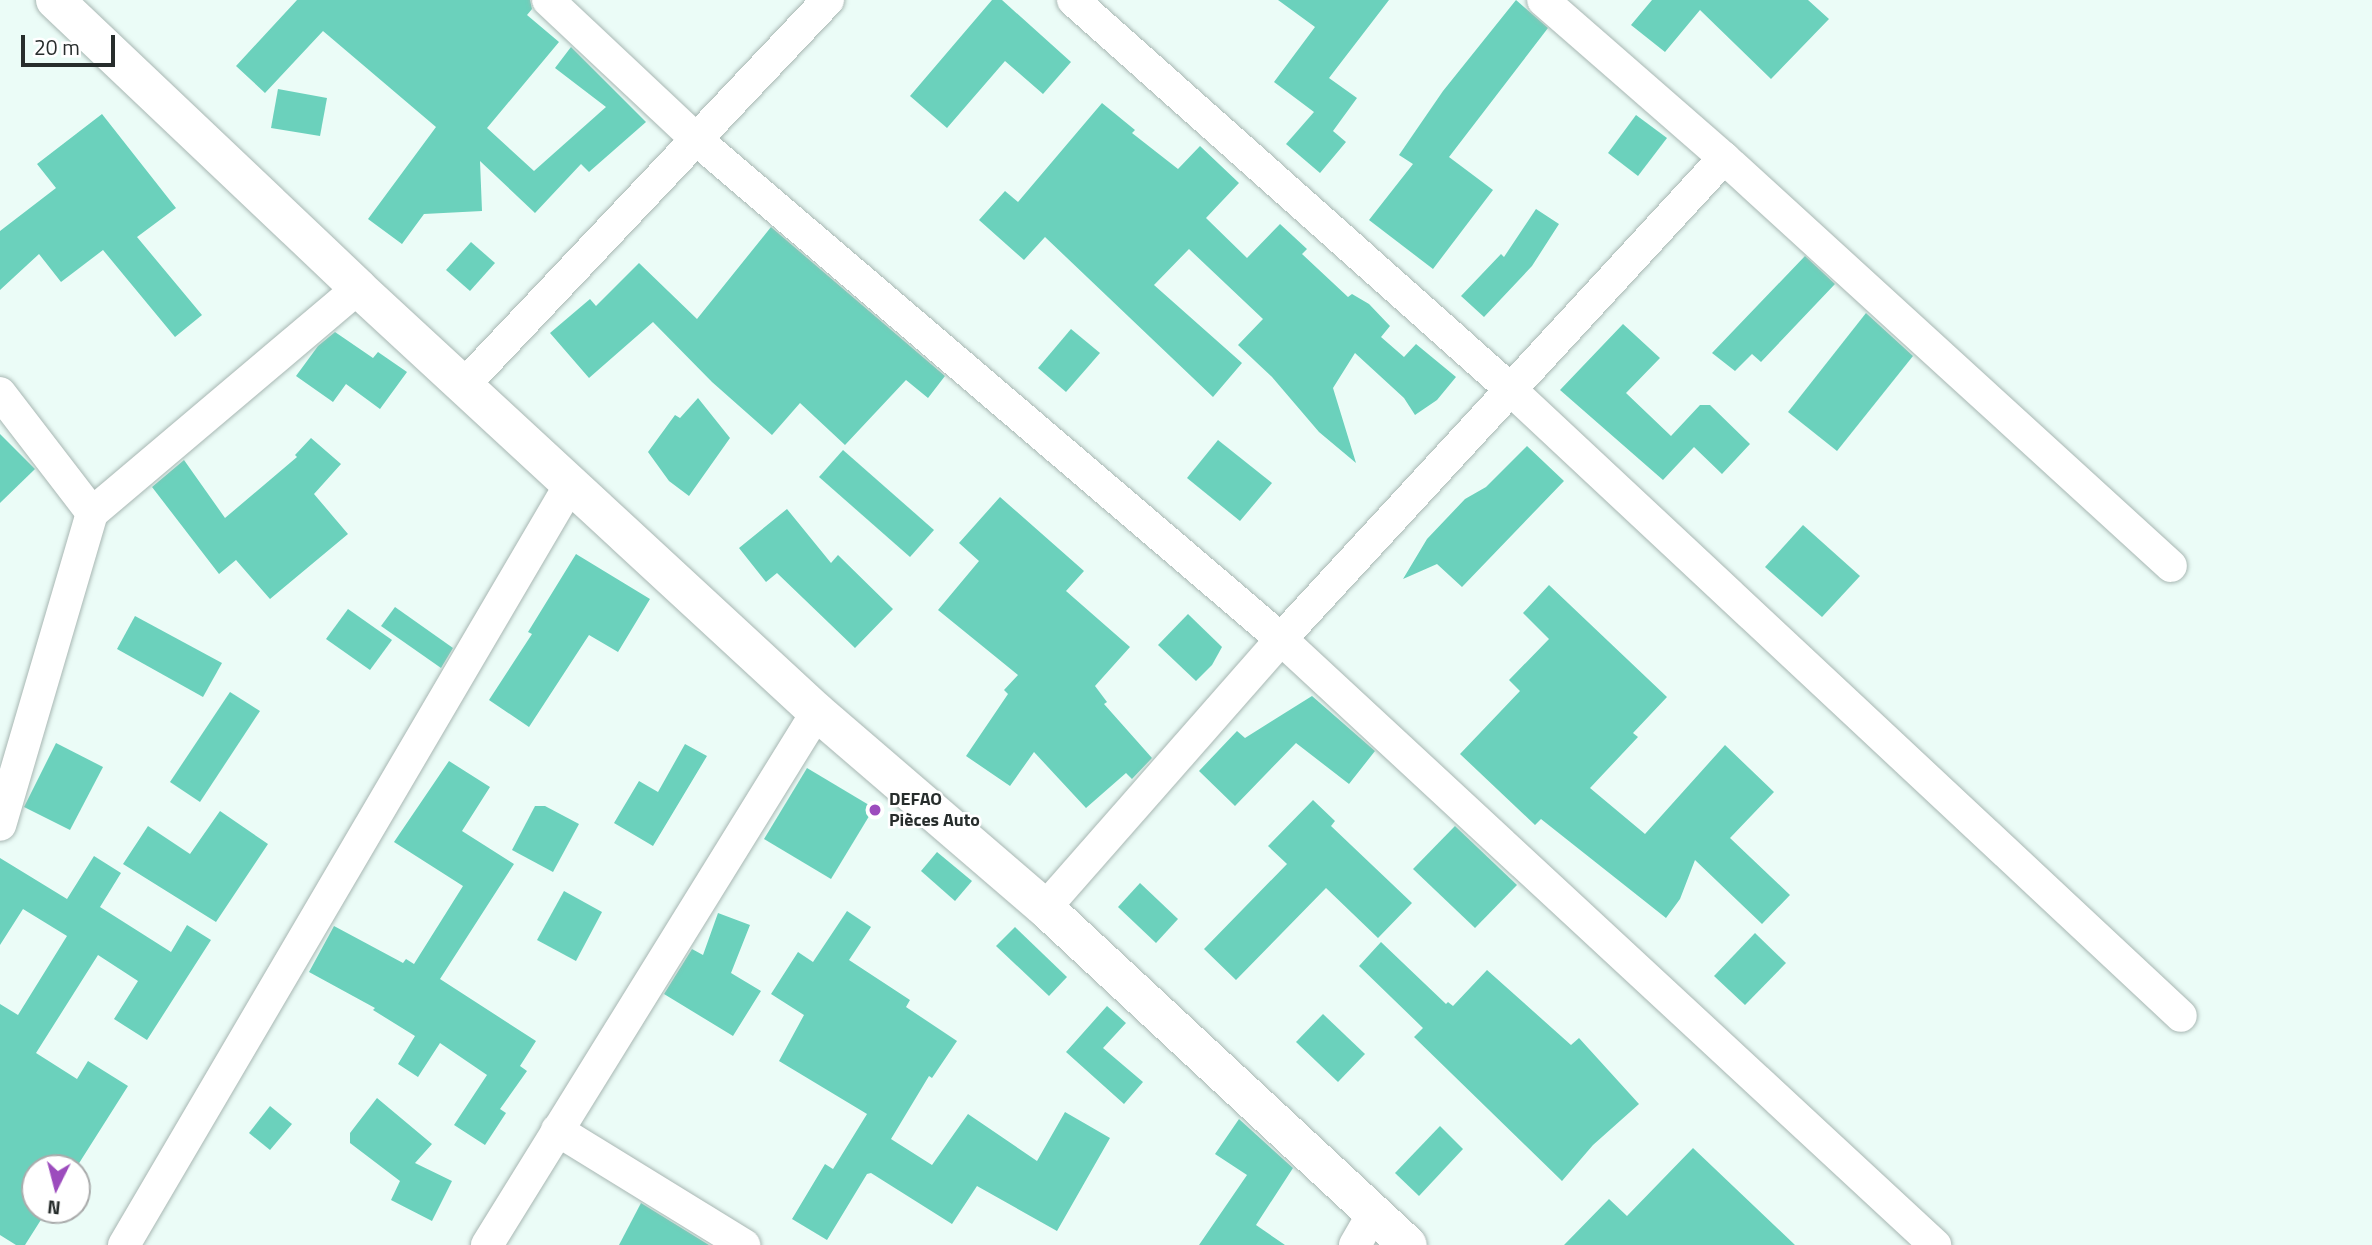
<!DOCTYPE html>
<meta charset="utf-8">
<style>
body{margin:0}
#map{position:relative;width:2372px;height:1245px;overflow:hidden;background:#ebfcf7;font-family:"Titillium Web",sans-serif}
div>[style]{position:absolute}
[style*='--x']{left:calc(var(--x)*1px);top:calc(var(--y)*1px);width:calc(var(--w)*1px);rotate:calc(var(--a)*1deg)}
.building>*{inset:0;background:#6bd1bc}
.roads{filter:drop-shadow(0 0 2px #a8b7b3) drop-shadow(0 0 2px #a8b7b3)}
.street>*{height:32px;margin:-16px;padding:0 16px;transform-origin:16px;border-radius:16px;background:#fff}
.secondary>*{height:38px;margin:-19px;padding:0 19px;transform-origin:19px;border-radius:19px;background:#fff}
.dots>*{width:19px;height:19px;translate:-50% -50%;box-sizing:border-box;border:4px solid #fff;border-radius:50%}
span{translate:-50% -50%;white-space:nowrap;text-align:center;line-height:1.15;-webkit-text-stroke:5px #fff;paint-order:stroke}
.poi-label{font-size:18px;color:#272d2c;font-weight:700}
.left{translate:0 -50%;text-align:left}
.north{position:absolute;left:21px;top:1154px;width:70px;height:70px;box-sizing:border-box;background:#fff;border:2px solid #a9abab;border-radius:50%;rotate:186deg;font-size:19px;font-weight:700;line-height:28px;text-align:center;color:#272d2c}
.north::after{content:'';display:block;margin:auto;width:24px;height:32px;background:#9c4cbd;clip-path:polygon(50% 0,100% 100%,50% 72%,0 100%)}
.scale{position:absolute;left:21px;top:35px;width:94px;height:32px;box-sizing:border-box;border:4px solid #272d2c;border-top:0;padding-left:9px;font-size:21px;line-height:24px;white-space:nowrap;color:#272d2c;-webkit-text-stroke:5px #fff;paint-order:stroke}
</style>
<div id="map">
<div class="building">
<i style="clip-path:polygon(297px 0,530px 0,532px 9px,527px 15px,559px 42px,487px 128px,534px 171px,606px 107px,555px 68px,571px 47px,646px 122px,589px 172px,581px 164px,535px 213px,480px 161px,482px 211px,424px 214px,402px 244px,368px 219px,436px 127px,323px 31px,265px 93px,236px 66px)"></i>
<i style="clip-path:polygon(992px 0,1002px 0,1071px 62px,1043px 94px,1005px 61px,947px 128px,910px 96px)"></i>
<i style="clip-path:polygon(1278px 0,1389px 0,1329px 78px,1357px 98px,1333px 131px,1346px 142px,1320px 173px,1286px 144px,1314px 112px,1274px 82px,1315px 27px)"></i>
<i style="clip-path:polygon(1516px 0,1548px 28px,1449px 157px,1493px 190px,1433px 269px,1369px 220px,1413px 164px,1399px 155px,1443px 91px)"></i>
<i style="clip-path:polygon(1652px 0,1808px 0,1829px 19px,1771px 79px,1700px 10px,1665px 52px,1631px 25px)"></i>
<i style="clip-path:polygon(278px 89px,327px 98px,320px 136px,271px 128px)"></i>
<i style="clip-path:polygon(1102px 103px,1135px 130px,1132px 133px,1178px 169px,1200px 146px,1239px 183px,1206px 218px,1247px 258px,1280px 224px,1307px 249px,1302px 254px,1348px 297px,1352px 294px,1369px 304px,1390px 326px,1381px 337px,1404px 357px,1416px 344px,1456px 377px,1437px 400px,1415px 415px,1404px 398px,1355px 353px,1333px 388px,1356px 463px,1319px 432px,1272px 377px,1238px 345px,1263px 319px,1189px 249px,1154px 285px,1242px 363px,1213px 397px,1045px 237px,1024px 260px,979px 220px,1005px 191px,1018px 202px)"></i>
<i style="clip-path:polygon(102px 114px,176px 208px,137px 237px,202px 315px,175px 337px,103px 250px,61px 282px,39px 254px,0 290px,0 231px,56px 188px,37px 164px)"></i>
<i style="clip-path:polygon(1636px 115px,1667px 138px,1638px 176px,1608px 153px)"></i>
<i style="clip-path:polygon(1536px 209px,1559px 224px,1532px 266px,1484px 317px,1461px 296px,1501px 254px,1504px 257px)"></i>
<i style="clip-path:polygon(771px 227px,945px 376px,928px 398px,906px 380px,845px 445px,800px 403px,772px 435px,712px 382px,653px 322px,589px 378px,550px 333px,590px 299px,596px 306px,639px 263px,697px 319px)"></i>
<i style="clip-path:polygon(471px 242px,495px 263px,470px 291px,446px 270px)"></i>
<i style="clip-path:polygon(1805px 256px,1835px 284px,1761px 362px,1752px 354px,1735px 371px,1712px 353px)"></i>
<i style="clip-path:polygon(1866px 313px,1913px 356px,1837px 451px,1788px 412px)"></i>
<i style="clip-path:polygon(1623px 324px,1660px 358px,1626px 393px,1671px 436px,1700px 405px,1710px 405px,1750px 444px,1722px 474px,1694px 447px,1663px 480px,1560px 390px)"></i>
<i style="clip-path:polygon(1071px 329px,1100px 353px,1066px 392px,1038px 368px)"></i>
<i style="clip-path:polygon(335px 332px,373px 358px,378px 352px,407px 372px,380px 409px,346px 384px,333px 402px,296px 376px,318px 346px)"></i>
<i style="clip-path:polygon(698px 398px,730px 438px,689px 496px,669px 481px,648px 452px,675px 415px,680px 418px)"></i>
<i style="clip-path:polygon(0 434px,35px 469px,0 503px)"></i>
<i style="clip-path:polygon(311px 438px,341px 464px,314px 494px,348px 534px,270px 599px,236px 560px,219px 574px,152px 487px,184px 460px,225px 518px,297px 457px,295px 455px)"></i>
<i style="clip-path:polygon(1218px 440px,1272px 483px,1240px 521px,1187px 478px)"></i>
<i style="clip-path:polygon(1527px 446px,1564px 481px,1462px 587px,1437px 564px,1403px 579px,1427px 539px,1465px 499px,1486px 487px)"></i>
<i style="clip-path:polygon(843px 450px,934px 530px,910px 557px,819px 477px)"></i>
<i style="clip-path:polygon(1000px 497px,1084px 571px,1066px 591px,1130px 647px,1095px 686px,1107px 702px,1104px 704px,1152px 758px,1132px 779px,1126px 773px,1086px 808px,1034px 752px,1010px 786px,966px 756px,1008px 694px,1004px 690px,1018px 675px,938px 610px,979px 561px,959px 543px)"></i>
<i style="clip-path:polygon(787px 509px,831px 563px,838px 555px,893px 609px,855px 648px,777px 573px,766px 582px,739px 548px)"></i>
<i style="clip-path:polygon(1803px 525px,1860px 576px,1822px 617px,1765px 567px)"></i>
<i style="clip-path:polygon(576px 554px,650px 599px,618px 652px,589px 635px,529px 727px,489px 700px,532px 634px,528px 632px)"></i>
<i style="clip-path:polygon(1549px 585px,1667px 697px,1633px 733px,1638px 737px,1590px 788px,1645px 834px,1725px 745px,1774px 792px,1730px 838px,1790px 895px,1762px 924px,1695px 860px,1680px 899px,1666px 918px,1541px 819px,1535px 825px,1460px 754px,1520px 691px,1509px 680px,1549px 639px,1523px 613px)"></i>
<i style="clip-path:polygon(395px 607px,453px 648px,441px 668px,381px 626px)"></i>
<i style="clip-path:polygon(348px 609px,392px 640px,370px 670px,326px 639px)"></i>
<i style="clip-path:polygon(1188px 614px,1222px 647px,1212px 665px,1196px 681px,1158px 645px)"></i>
<i style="clip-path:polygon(135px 616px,222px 663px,203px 697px,117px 649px)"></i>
<i style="clip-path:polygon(230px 692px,260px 711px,200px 802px,170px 782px)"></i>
<i style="clip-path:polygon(1312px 696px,1375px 751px,1349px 784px,1296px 743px,1235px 806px,1199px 771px,1237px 731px,1245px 738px)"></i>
<i style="clip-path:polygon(56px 743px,103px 767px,70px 830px,24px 807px)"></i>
<i style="clip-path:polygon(685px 744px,707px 756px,653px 846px,614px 823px,639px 781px,658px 792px)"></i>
<i style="clip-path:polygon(449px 761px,490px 787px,462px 831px,514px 864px,440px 979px,536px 1041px,520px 1066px,527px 1071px,500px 1109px,506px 1113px,485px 1145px,454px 1125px,487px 1075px,440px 1043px,418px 1077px,398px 1064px,415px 1036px,373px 1010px,375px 1008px,309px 972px,334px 926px,403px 963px,406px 959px,414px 964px,463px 886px,394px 842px)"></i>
<i style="clip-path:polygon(807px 768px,874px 808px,831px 879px,764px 839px)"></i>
<i style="clip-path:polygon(1313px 800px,1335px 821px,1331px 826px,1412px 903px,1378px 938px,1326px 888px,1236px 980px,1204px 949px,1287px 864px,1268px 846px)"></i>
<i style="clip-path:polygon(535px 806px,545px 806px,579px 824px,553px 872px,512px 850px)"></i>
<i style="clip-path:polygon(220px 811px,268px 844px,216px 922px,123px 864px,148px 826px,190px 854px)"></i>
<i style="clip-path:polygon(1455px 826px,1517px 885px,1475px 928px,1413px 869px)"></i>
<i style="clip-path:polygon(937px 852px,972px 881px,955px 901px,921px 871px)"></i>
<i style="clip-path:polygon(94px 856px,121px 873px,100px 907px,171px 952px,187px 925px,211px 940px,147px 1040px,114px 1019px,138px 981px,98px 955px,36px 1053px,77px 1079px,88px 1061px,128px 1086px,76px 1168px,35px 1168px,35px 1210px,44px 1215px,25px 1245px,16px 1245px,0 1235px,0 1004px,18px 1015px,67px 936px,23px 909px,0 945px,0 858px,67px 899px)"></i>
<i style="clip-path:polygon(1140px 883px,1178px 919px,1156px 943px,1118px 907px)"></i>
<i style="clip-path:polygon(564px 891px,602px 912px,576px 961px,537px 940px)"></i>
<i style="clip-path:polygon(847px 911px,871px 927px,849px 960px,910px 1000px,906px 1007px,957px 1041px,932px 1078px,929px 1076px,891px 1139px,932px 1165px,968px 1114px,1037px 1161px,1065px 1112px,1110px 1138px,1057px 1231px,977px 1186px,952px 1224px,871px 1173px,867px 1174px,827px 1240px,792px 1219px,825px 1164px,833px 1169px,867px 1114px,779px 1061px,804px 1015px,771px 994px,798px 952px,813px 962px)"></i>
<i style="clip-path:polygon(718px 913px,750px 925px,731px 973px,761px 991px,733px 1036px,664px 994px,692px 949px,703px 955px)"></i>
<i style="clip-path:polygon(1015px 927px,1067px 977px,1049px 996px,996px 946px)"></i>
<i style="clip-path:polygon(1755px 933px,1786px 963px,1745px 1005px,1714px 976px)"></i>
<i style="clip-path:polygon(1381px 942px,1446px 1004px,1448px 1002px,1453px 1006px,1487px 970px,1571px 1045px,1579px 1038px,1639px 1104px,1593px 1145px,1562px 1181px,1414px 1037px,1423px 1028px,1359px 966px)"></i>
<i style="clip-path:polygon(1107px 1006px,1126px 1023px,1103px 1048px,1143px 1082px,1124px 1104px,1066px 1052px)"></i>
<i style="clip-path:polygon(1323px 1014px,1365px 1054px,1338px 1082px,1296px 1042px)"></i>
<i style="clip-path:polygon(377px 1098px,432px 1144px,415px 1163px,452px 1181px,432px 1221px,391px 1200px,400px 1181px,350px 1143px,350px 1133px)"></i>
<i style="clip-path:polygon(270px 1106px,292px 1124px,270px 1150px,249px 1133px)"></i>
<i style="clip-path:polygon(1239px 1119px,1293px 1168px,1256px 1225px,1285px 1245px,1199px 1245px,1247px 1175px,1215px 1154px)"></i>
<i style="clip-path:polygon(1440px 1126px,1463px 1149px,1419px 1196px,1395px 1173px)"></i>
<i style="clip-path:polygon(1693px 1148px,1795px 1245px,1564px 1245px,1609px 1199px,1627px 1216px)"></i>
<i style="clip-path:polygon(641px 1203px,709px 1245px,619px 1245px)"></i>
</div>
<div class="roads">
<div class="street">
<i style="--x:548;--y:0;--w:204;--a:43.2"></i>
<i style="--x:697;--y:140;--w:768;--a:40.51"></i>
<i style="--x:1281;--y:639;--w:892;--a:42.82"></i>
<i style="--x:1073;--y:0;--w:585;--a:41.67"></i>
<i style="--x:1510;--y:389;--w:918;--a:43.06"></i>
<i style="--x:1724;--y:158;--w:605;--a:42.39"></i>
<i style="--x:464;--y:385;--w:530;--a:-46.61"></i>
<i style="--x:0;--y:393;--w:151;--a:52.5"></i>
<i style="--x:92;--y:513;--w:325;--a:106.4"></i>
<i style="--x:92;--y:513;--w:348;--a:-40.2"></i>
<i style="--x:1045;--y:908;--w:358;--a:-48.7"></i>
<i style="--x:1281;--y:639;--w:654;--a:-47.35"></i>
<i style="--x:1724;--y:158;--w:240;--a:-138.9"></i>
<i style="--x:557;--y:1130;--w:220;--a:31.6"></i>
<i style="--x:124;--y:1245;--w:883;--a:-59.6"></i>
<i style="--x:487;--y:1245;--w:627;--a:-58.24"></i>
<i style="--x:1355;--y:1245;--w:38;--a:-60"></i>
</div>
<div class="secondary">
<i style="--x:55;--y:0;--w:418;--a:43.5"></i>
<i style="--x:358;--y:288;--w:625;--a:42.73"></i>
<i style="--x:817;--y:712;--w:301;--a:40.7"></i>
<i style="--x:1045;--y:908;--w:495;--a:42.9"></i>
</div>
</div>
<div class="dots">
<i style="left:875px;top:810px;background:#9c4cbd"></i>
</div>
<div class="poi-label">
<span class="left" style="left:889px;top:810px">DEFAO<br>Pièces Auto</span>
</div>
<div class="north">N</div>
<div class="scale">20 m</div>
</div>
